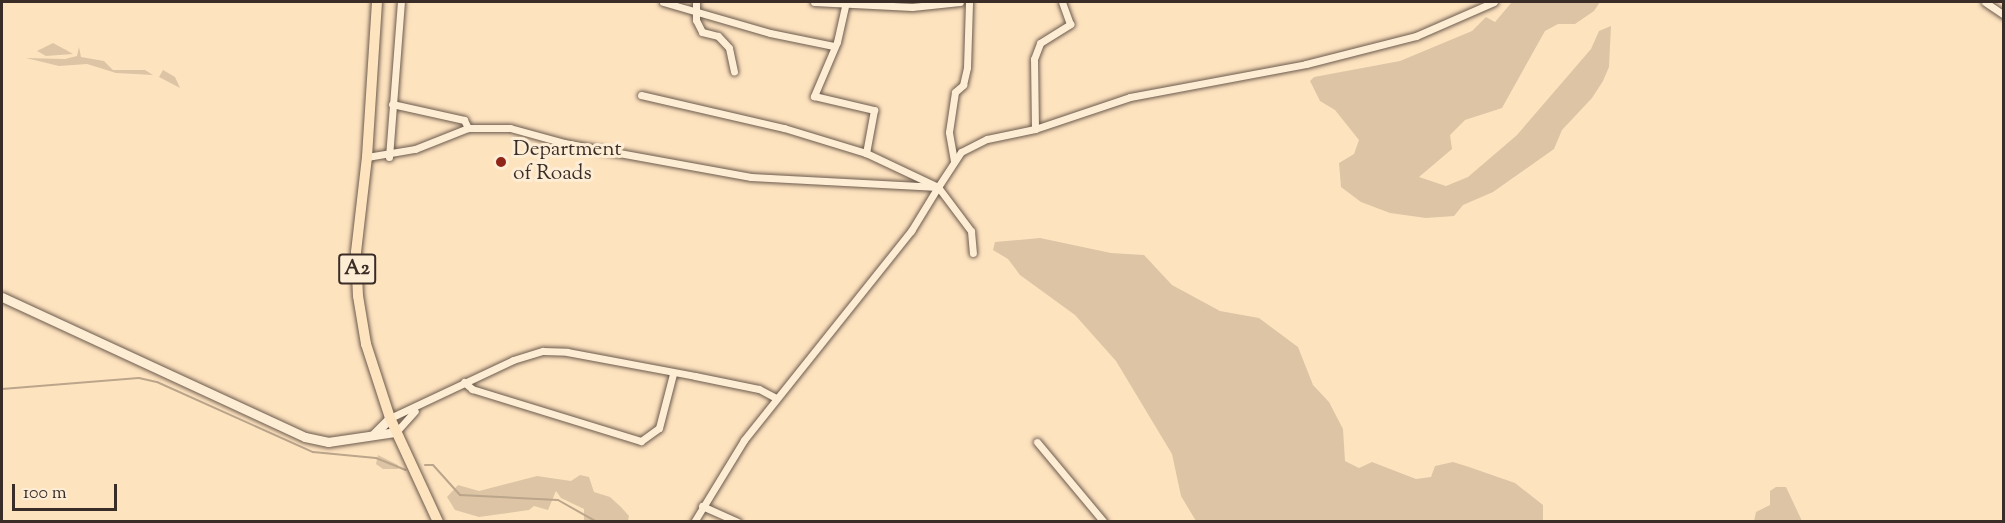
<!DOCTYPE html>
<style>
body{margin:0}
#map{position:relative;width:2005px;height:523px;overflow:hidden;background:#fee3bf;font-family:"Sorts Mill Goudy",serif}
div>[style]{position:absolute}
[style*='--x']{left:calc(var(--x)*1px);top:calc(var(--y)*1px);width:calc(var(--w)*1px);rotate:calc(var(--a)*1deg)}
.green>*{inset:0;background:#ddc4a5}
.stream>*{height:2px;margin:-1px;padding:0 1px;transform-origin:1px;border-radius:1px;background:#bba58b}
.roads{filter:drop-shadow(0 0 2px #6b5a4d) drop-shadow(0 0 2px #6b5a4d)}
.street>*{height:7px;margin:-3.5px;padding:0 3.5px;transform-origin:3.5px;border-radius:3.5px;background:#feedd5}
.secondary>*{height:9px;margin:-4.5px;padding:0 4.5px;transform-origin:4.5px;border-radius:4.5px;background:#feedd5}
.primary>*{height:10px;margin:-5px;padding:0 5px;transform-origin:5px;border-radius:5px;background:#fee3bf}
.dots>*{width:16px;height:16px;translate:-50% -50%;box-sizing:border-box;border:3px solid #feedd5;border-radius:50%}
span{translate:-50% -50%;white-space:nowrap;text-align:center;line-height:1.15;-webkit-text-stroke:6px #feedd5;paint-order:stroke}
.shield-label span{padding:2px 4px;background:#feedd5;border:2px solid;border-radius:4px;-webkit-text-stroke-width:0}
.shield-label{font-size:20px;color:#3a2d27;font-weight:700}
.poi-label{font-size:21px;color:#3a2d27}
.left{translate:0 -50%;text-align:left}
.frame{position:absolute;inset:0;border:3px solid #3a2d27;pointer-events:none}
.scale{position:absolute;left:12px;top:484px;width:105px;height:27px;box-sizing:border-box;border:3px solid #3a2d27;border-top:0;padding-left:8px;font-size:18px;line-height:21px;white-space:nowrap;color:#3a2d27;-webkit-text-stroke:4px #feedd5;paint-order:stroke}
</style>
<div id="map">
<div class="green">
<i style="clip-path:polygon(1512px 2px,1600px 2px,1594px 11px,1575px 24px,1558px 24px,1545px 31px,1502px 108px,1465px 120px,1450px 135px,1452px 149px,1419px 177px,1446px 186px,1468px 177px,1517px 135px,1591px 49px,1599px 31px,1611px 26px,1609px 67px,1603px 81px,1592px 98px,1562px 130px,1554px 149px,1493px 192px,1463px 205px,1454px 216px,1426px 218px,1390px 213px,1361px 202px,1341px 187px,1339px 163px,1354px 154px,1359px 140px,1335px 110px,1320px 101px,1310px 81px,1314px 77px,1400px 61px,1472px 31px,1486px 17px,1495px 22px)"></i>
<i style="clip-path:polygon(53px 43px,66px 50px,73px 54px,46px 56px,37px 51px)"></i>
<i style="clip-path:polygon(79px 47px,81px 57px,104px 61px,113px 70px,145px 70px,153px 75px,116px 73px,87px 64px,59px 66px,26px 58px,65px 59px,77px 56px)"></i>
<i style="clip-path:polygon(163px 70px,175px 77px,180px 88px,159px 77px)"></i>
<i style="clip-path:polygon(1040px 238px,1111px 253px,1144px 255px,1172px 285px,1220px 311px,1259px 318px,1298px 347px,1313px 385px,1329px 402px,1343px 429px,1345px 461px,1359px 468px,1372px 462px,1416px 479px,1431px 477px,1435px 466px,1453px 462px,1469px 467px,1515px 483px,1543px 505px,1543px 521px,1196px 521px,1181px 496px,1172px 454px,1116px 361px,1075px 315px,1020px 275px,1008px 259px,993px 250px,995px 242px)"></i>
<i style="clip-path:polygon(378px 455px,398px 465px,398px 469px,383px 469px,376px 464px)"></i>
<i style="clip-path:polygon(580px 475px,589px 477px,594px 492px,610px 497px,621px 507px,629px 516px,628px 521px,584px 521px,584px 509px,561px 498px,556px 491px,548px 510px,534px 506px,529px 510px,479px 517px,455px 510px,447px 497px,458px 485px,479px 491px,537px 476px,571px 481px)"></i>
<i style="clip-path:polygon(1776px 487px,1786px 487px,1802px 521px,1754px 521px,1756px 512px,1770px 505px,1770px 491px)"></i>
</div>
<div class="stream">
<i style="--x:2;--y:389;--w:137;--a:-4.6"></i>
<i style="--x:139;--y:378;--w:18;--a:13"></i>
<i style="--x:157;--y:382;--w:171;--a:24.2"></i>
<i style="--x:313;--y:452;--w:63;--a:5.4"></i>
<i style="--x:376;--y:458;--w:32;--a:22"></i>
<i style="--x:425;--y:465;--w:8;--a:0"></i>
<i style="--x:433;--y:465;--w:40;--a:48"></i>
<i style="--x:460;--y:495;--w:98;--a:2.9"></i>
<i style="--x:558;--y:500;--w:45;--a:29.4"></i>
</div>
<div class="roads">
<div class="street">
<i style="--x:663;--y:2;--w:111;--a:16.2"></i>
<i style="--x:770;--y:33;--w:65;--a:11.5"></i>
<i style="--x:696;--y:2;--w:18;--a:90"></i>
<i style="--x:696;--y:20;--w:13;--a:63"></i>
<i style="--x:702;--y:32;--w:16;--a:14"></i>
<i style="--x:718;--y:36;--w:16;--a:47"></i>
<i style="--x:729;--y:48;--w:24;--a:78"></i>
<i style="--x:814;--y:2;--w:98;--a:2.9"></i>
<i style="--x:912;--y:7;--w:48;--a:-5.9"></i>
<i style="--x:846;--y:2;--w:41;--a:102.7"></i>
<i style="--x:837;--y:42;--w:59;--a:113.1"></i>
<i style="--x:814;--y:96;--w:62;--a:13.1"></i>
<i style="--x:874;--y:110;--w:44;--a:100.5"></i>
<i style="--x:1985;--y:2;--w:23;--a:34"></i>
<i style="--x:641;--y:95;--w:147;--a:13"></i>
<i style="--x:784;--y:128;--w:86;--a:17"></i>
<i style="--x:866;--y:153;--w:80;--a:25.3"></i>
<i style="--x:938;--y:187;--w:55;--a:53.1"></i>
<i style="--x:971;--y:231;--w:22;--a:85"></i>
<i style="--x:392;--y:104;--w:74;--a:12.5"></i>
<i style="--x:464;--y:120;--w:9;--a:63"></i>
<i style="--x:1035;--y:129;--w:70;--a:-90.8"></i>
<i style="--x:1034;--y:59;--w:17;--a:-69"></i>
<i style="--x:1040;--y:43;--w:36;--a:-32"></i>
<i style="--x:1070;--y:24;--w:23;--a:-110"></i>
<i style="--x:367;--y:157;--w:49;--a:-9.5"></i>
<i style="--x:415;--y:149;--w:57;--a:-21.6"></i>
<i style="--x:468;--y:128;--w:42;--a:0"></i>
<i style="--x:510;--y:128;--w:56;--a:15.5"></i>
<i style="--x:564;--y:143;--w:190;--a:10.3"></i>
<i style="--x:751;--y:177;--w:187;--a:3.1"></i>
<i style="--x:938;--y:187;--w:42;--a:-56.7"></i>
<i style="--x:961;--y:152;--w:29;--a:-27"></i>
<i style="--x:987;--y:139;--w:49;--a:-11.8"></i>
<i style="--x:1035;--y:129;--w:100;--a:-18.6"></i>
<i style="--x:1130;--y:97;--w:179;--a:-10.6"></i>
<i style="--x:1306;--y:64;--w:114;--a:-14.3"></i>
<i style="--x:1416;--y:36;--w:85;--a:-23.6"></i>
<i style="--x:389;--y:157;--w:155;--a:-85.6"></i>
<i style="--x:954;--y:161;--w:29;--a:-100"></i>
<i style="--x:949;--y:132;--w:40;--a:-81.5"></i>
<i style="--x:955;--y:92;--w:11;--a:-41"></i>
<i style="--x:963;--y:85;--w:18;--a:-77"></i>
<i style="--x:967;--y:67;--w:65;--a:-88.2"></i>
<i style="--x:464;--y:382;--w:11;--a:41"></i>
<i style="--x:472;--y:389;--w:177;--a:17.1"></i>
<i style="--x:641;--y:441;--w:22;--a:-36"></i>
<i style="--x:659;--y:428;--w:56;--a:-75.5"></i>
<i style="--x:390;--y:418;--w:136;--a:-25.2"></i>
<i style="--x:513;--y:360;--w:31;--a:-17"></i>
<i style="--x:543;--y:351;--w:24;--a:2"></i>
<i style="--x:567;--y:352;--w:130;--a:10.6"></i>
<i style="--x:695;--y:376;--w:65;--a:11.5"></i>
<i style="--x:759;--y:389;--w:19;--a:28"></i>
<i style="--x:396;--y:432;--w:28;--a:-48"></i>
<i style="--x:1037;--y:442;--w:104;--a:50.1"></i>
<i style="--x:702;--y:506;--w:39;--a:24"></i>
<i style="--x:694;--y:522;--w:96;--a:-58.6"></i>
<i style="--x:744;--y:440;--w:268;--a:-51.4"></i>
<i style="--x:911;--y:231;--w:52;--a:-58.5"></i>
</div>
<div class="secondary">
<i style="--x:2;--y:297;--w:334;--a:24.8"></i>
<i style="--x:305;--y:437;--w:24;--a:12"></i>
<i style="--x:328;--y:442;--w:69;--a:-8.4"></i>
<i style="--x:373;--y:435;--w:24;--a:-45"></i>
</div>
<div class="primary">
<i style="--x:377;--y:2;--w:155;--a:93.7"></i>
<i style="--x:367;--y:157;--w:96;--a:96.6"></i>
<i style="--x:356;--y:252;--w:44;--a:87.4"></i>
<i style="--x:358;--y:296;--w:49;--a:80.5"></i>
<i style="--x:366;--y:344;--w:78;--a:72"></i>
<i style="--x:390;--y:418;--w:115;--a:65.2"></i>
</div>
</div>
<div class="dots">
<i style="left:501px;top:162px;background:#8f2418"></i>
</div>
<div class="shield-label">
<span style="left:357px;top:269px">A2</span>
</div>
<div class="poi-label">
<span class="left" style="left:513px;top:162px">Department<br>of Roads</span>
</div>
<div class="frame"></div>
<div class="scale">100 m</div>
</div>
